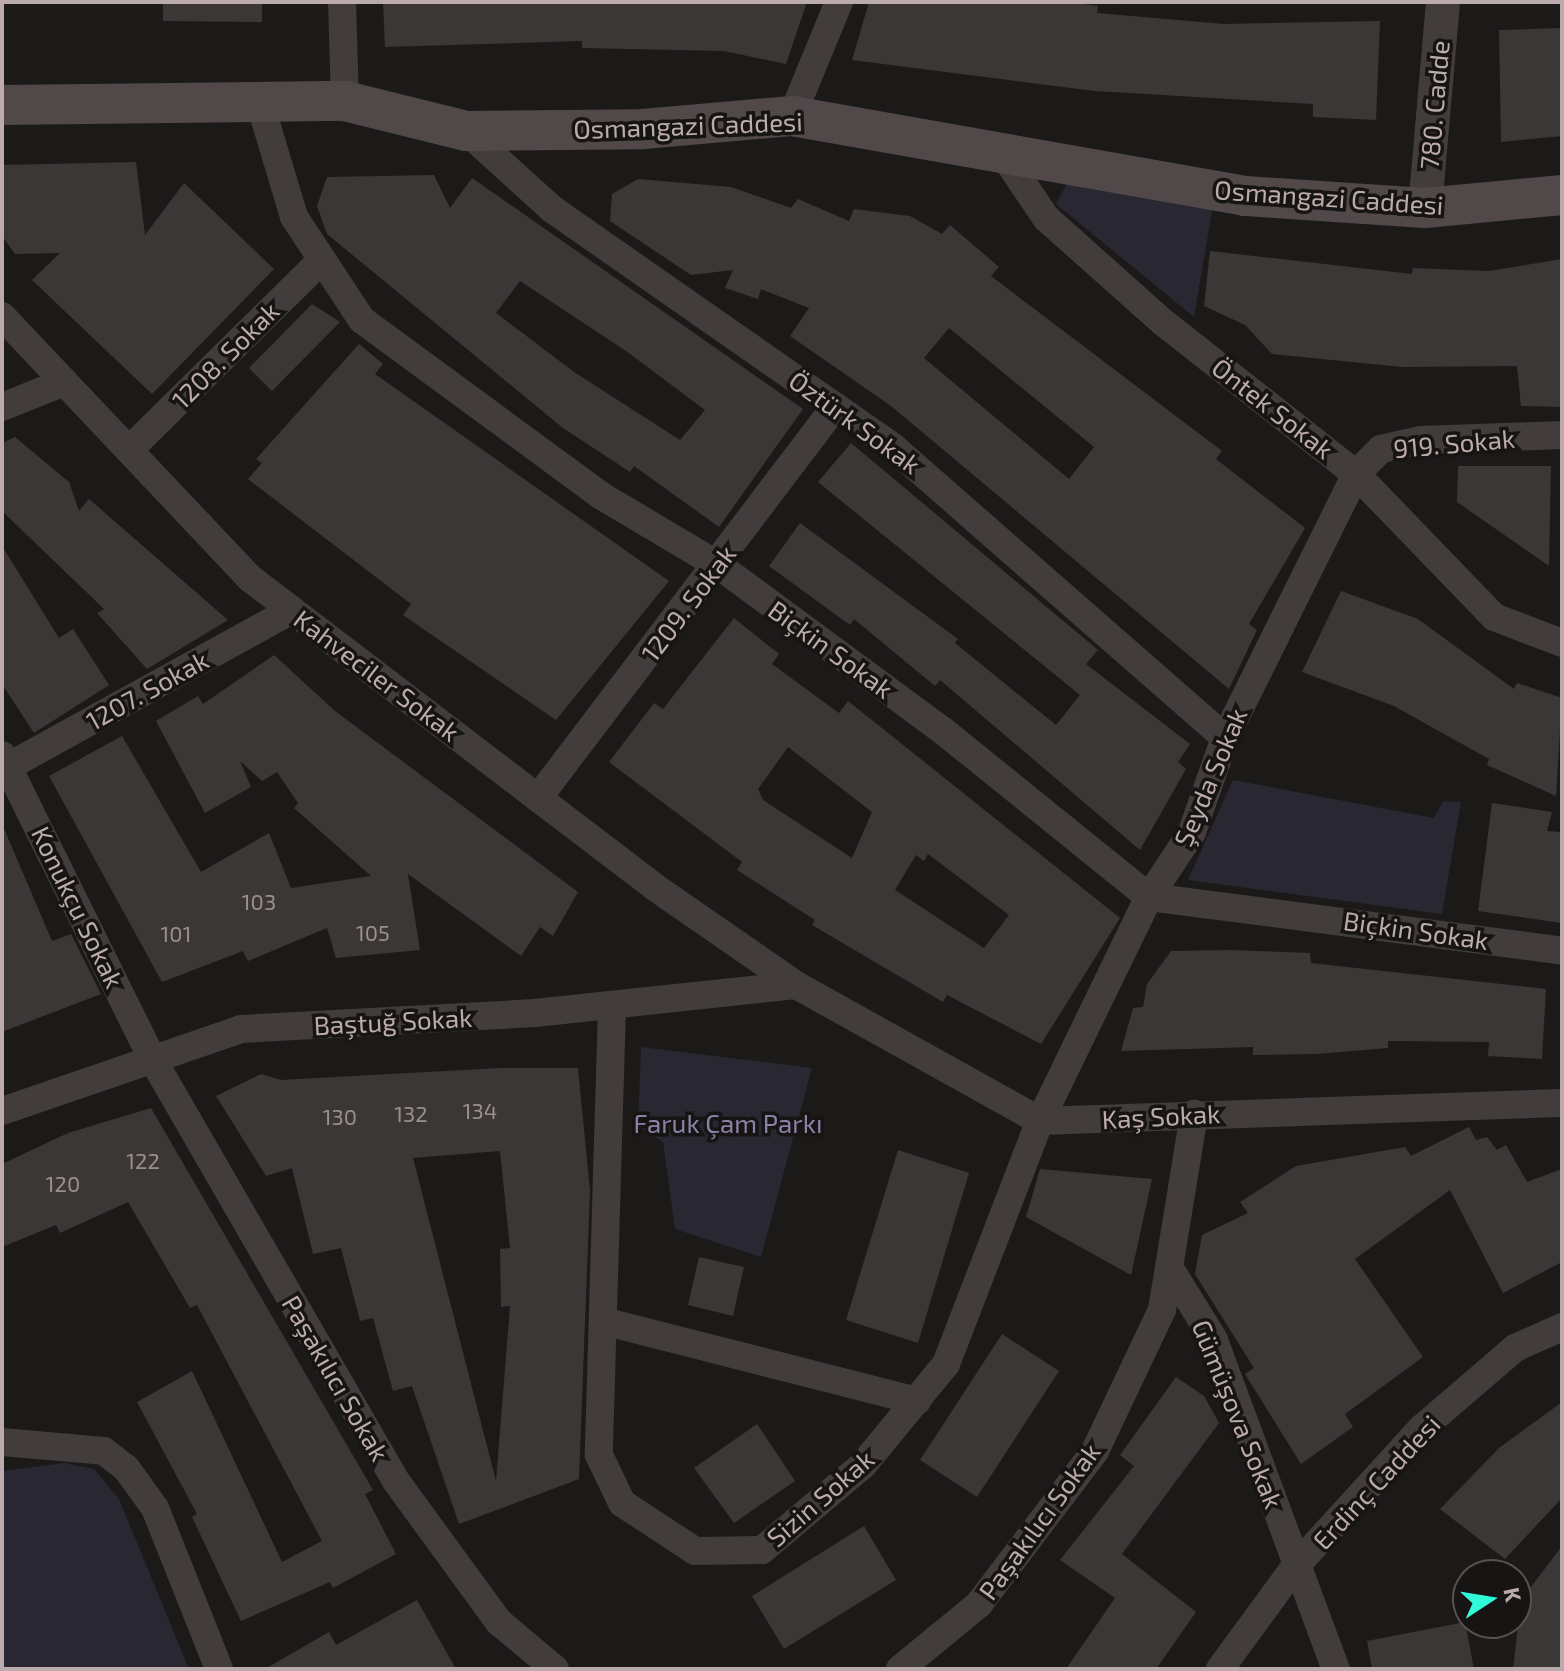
<!DOCTYPE html>
<meta charset="utf-8">
<style>
body{margin:0}
#map{position:relative;width:1564px;height:1671px;overflow:hidden;background:#1c1a19;font-family:"Exo 2",sans-serif}
div>[style]{position:absolute}
[style*='--x']{left:calc(var(--x)*1px);top:calc(var(--y)*1px);width:calc(var(--w)*1px);rotate:calc(var(--a)*1deg)}
.green>*{inset:0;background:#292731}
.building>*{inset:0;background:#3b3736}
.minor>*{height:28px;margin:-14px;padding:0 14px;transform-origin:14px;border-radius:14px;background:#433c3c}
.tertiary>*{height:34px;margin:-17px;padding:0 17px;transform-origin:17px;border-radius:17px;background:#433c3c}
.secondary>*{height:40px;margin:-20px;padding:0 20px;transform-origin:20px;border-radius:20px;background:#514849}
span{translate:-50% -50%;white-space:nowrap;text-align:center;line-height:1.15;-webkit-text-stroke:7px #171514;paint-order:stroke}
.number-label{font-size:22px;color:#9c8e8f}
.number-label span{-webkit-text-stroke-width:0}
.street-label{font-size:26px;color:#bcabad}
.park-label{font-size:26px;color:#8a81a8}
.frame{position:absolute;inset:0;border:4px solid #bcabad;pointer-events:none}
.north{position:absolute;left:1452px;top:1559px;width:80px;height:80px;box-sizing:border-box;background:#171514;border:2px solid #595151;border-radius:50%;rotate:78deg;font-size:22px;font-weight:700;line-height:32px;text-align:center;color:#bcabad}
.north::after{content:'';display:block;margin:auto;width:28px;height:36px;background:#31fcda;clip-path:polygon(50% 0,100% 100%,50% 72%,0 100%)}
</style>
<div id="map">
<div class="green">
<i style="clip-path:polygon(1068px 181px,1213px 205px,1194px 317px,1056px 204px)"></i>
<i style="clip-path:polygon(1233px 780px,1434px 818px,1443px 801px,1461px 802px,1442px 914px,1188px 880px)"></i>
<i style="clip-path:polygon(641px 1047px,812px 1068px,761px 1257px,675px 1229px,663px 1142px,638px 1126px)"></i>
<i style="clip-path:polygon(64px 1463px,94px 1469px,119px 1499px,189px 1669px,2px 1669px,2px 1471px)"></i>
</div>
<div class="building">
<i style="clip-path:polygon(163px 2px,262px 2px,262px 22px,163px 21px)"></i>
<i style="clip-path:polygon(383px 2px,807px 2px,786px 64px,724px 51px,582px 48px,582px 41px,385px 47px)"></i>
<i style="clip-path:polygon(869px 2px,1067px 2px,1098px 6px,1097px 13px,1224px 24px,1380px 21px,1376px 120px,1313px 117px,1313px 104px,1095px 91px,852px 60px)"></i>
<i style="clip-path:polygon(1562px 28px,1562px 136px,1501px 142px,1499px 30px)"></i>
<i style="clip-path:polygon(136px 162px,145px 235px,184px 183px,274px 269px,152px 394px,32px 280px,60px 253px,15px 254px,2px 236px,2px 165px)"></i>
<i style="clip-path:polygon(evenodd,434px 175px,450px 208px,472px 178px,803px 409px,719px 527px,634px 466px,630px 472px,563px 428px,327px 234px,317px 206px,327px 177px,434px 175px,520px 281px,626px 351px,705px 410px,680px 440px,574px 372px,496px 313px,520px 281px)"></i>
<i style="clip-path:polygon(evenodd,638px 179px,731px 187px,791px 208px,798px 199px,849px 221px,854px 209px,910px 216px,942px 234px,950px 225px,999px 267px,991px 276px,1222px 451px,1216px 459px,1305px 528px,1249px 624px,1257px 630px,1229px 689px,891px 406px,790px 336px,809px 308px,761px 289px,758px 299px,725px 288px,733px 270px,691px 275px,610px 221px,612px 194px,638px 179px,949px 328px,1094px 447px,1069px 479px,924px 358px,949px 328px)"></i>
<i style="clip-path:polygon(1210px 251px,1412px 274px,1413px 268px,1489px 271px,1562px 259px,1562px 407px,1521px 406px,1517px 366px,1402px 367px,1272px 354px,1245px 325px,1204px 306px)"></i>
<i style="clip-path:polygon(312px 304px,340px 322px,272px 391px,249px 368px)"></i>
<i style="clip-path:polygon(359px 344px,383px 364px,375px 374px,669px 581px,556px 720px,403px 615px,411px 604px,248px 479px,262px 463px,256px 459px)"></i>
<i style="clip-path:polygon(15px 437px,69px 482px,79px 511px,89px 499px,228px 620px,147px 669px,97px 613px,104px 609px,2px 511px,2px 443px)"></i>
<i style="clip-path:polygon(851px 443px,1098px 650px,1086px 664px,1190px 744px,1178px 762px,1186px 769px,1140px 850px,940px 680px,935px 686px,854px 619px,850px 625px,769px 566px,800px 523px,958px 639px,955px 643px,1056px 725px,1080px 695px,818px 482px)"></i>
<i style="clip-path:polygon(1458px 466px,1551px 466px,1549px 566px,1457px 502px)"></i>
<i style="clip-path:polygon(2px 546px,59px 638px,73px 629px,109px 685px,34px 733px,2px 684px)"></i>
<i style="clip-path:polygon(1341px 591px,1418px 619px,1514px 689px,1517px 683px,1562px 698px,1556px 796px,1487px 765px,1489px 759px,1394px 706px,1302px 672px)"></i>
<i style="clip-path:polygon(evenodd,734px 618px,779px 654px,772px 664px,839px 713px,848px 701px,1120px 918px,1041px 1044px,947px 995px,943px 1002px,812px 925px,815px 920px,737px 870px,742px 862px,609px 762px,654px 703px,663px 709px,734px 618px,788px 747px,872px 812px,852px 858px,763px 800px,758px 789px,788px 747px,734px 618px,928px 854px,1009px 915px,984px 948px,895px 890px,916px 855px,924px 861px,928px 854px)"></i>
<i style="clip-path:polygon(274px 655px,335px 711px,578px 892px,553px 936px,540px 927px,521px 956px,408px 874px,420px 950px,336px 958px,327px 928px,248px 961px,243px 951px,162px 982px,49px 776px,122px 736px,201px 872px,269px 833px,291px 888px,371px 876px,294px 808px,298px 803px,277px 772px,262px 781px,240px 761px,251px 787px,205px 813px,156px 721px,198px 696px,203px 704px)"></i>
<i style="clip-path:polygon(1492px 803px,1552px 812px,1547px 831px,1562px 832px,1562px 923px,1478px 911px)"></i>
<i style="clip-path:polygon(2px 824px,52px 941px,71px 934px,101px 994px,2px 1032px)"></i>
<i style="clip-path:polygon(1231px 950px,1310px 953px,1311px 963px,1546px 989px,1542px 1059px,1488px 1056px,1489px 1042px,1388px 1041px,1388px 1048px,1316px 1054px,1253px 1055px,1253px 1047px,1121px 1051px,1133px 1008px,1143px 1007px,1147px 984px,1171px 951px)"></i>
<i style="clip-path:polygon(evenodd,500px 1068px,578px 1068px,590px 1191px,579px 1479px,459px 1524px,412px 1386px,393px 1391px,373px 1318px,360px 1321px,341px 1248px,313px 1254px,292px 1168px,266px 1176px,216px 1096px,261px 1074px,281px 1080px,500px 1068px,500px 1151px,510px 1248px,500px 1249px,501px 1307px,510px 1306px,496px 1481px,413px 1158px,500px 1151px)"></i>
<i style="clip-path:polygon(151px 1108px,373px 1490px,365px 1494px,396px 1554px,333px 1588px,330px 1582px,241px 1621px,192px 1517px,197px 1514px,137px 1402px,192px 1371px,282px 1562px,322px 1541px,197px 1305px,190px 1308px,128px 1202px,60px 1233px,56px 1225px,2px 1247px,2px 1164px,68px 1133px)"></i>
<i style="clip-path:polygon(1469px 1127px,1476px 1140px,1487px 1137px,1497px 1150px,1506px 1145px,1527px 1182px,1562px 1169px,1562px 1262px,1503px 1293px,1450px 1190px,1355px 1259px,1423px 1357px,1345px 1414px,1353px 1427px,1301px 1464px,1245px 1374px,1254px 1368px,1195px 1274px,1202px 1235px,1248px 1213px,1240px 1202px,1296px 1166px,1405px 1147px,1411px 1156px)"></i>
<i style="clip-path:polygon(898px 1150px,969px 1173px,918px 1343px,846px 1320px)"></i>
<i style="clip-path:polygon(1040px 1169px,1152px 1179px,1131px 1275px,1026px 1217px)"></i>
<i style="clip-path:polygon(699px 1257px,744px 1267px,733px 1316px,688px 1305px)"></i>
<i style="clip-path:polygon(1002px 1334px,1059px 1371px,977px 1497px,920px 1460px)"></i>
<i style="clip-path:polygon(1176px 1377px,1204px 1396px,1219px 1423px,1122px 1554px,1196px 1612px,1156px 1669px,1066px 1669px,1115px 1598px,1060px 1560px,1134px 1466px,1120px 1455px)"></i>
<i style="clip-path:polygon(1562px 1402px,1562px 1498px,1505px 1559px,1440px 1509px,1499px 1448px)"></i>
<i style="clip-path:polygon(757px 1424px,795px 1481px,734px 1523px,694px 1468px)"></i>
<i style="clip-path:polygon(864px 1526px,896px 1580px,784px 1649px,752px 1596px)"></i>
<i style="clip-path:polygon(1562px 1546px,1562px 1669px,1513px 1669px,1521px 1600px)"></i>
<i style="clip-path:polygon(417px 1600px,456px 1669px,265px 1669px,329px 1632px,336px 1645px)"></i>
<i style="clip-path:polygon(1465px 1622px,1474px 1669px,1372px 1669px,1367px 1641px)"></i>
</div>
<div class="minor">
<i style="--x:342;--y:2;--w:99;--a:88.3"></i>
<i style="--x:259;--y:100;--w:122;--a:73.3"></i>
<i style="--x:294;--y:217;--w:123;--a:56.6"></i>
<i style="--x:362;--y:320;--w:295;--a:36.3"></i>
<i style="--x:600;--y:495;--w:137;--a:30.7"></i>
<i style="--x:718;--y:565;--w:278;--a:36.4"></i>
<i style="--x:942;--y:730;--w:266;--a:38.9"></i>
<i style="--x:1149;--y:897;--w:417;--a:7.4"></i>
<i style="--x:792;--y:116;--w:123;--a:-67.6"></i>
<i style="--x:466;--y:131;--w:116;--a:42.2"></i>
<i style="--x:552;--y:209;--w:417;--a:34.9"></i>
<i style="--x:894;--y:448;--w:440;--a:41.2"></i>
<i style="--x:1001;--y:151;--w:81;--a:56.1"></i>
<i style="--x:1046;--y:218;--w:158;--a:41.7"></i>
<i style="--x:1164;--y:323;--w:244;--a:38.2"></i>
<i style="--x:1356;--y:474;--w:199;--a:46"></i>
<i style="--x:1494;--y:617;--w:73;--a:20.9"></i>
<i style="--x:2;--y:316;--w:362;--a:46.6"></i>
<i style="--x:251;--y:579;--w:509;--a:37.34"></i>
<i style="--x:656;--y:888;--w:170;--a:34.7"></i>
<i style="--x:796;--y:985;--w:279;--a:29.1"></i>
<i style="--x:1040;--y:1121;--w:522;--a:-1.97"></i>
<i style="--x:2;--y:407;--w:67;--a:-22"></i>
<i style="--x:129;--y:450;--w:271;--a:-44.6"></i>
<i style="--x:2;--y:755;--w:340;--a:63.7"></i>
<i style="--x:153;--y:1060;--w:486;--a:60"></i>
<i style="--x:396;--y:1481;--w:175;--a:53.9"></i>
<i style="--x:499;--y:1622;--w:73;--a:40"></i>
<i style="--x:2;--y:770;--w:331;--a:-28.9"></i>
<i style="--x:538;--y:798;--w:492;--a:-52.8"></i>
<i style="--x:612;--y:1007;--w:448;--a:91.7"></i>
<i style="--x:599;--y:1455;--w:53;--a:64.4"></i>
<i style="--x:622;--y:1503;--w:87;--a:33.3"></i>
<i style="--x:695;--y:1551;--w:67;--a:-0.9"></i>
<i style="--x:762;--y:1550;--w:132;--a:-40.1"></i>
<i style="--x:863;--y:1465;--w:131;--a:-50.6"></i>
<i style="--x:946;--y:1364;--w:261;--a:-68.9"></i>
<i style="--x:1040;--y:1121;--w:249;--a:-64.1"></i>
<i style="--x:1149;--y:897;--w:78;--a:-56.5"></i>
<i style="--x:1192;--y:832;--w:100;--a:-70.7"></i>
<i style="--x:1225;--y:738;--w:295;--a:-63.6"></i>
<i style="--x:1356;--y:474;--w:35;--a:-45"></i>
<i style="--x:1381;--y:449;--w:41;--a:-12.7"></i>
<i style="--x:1421;--y:440;--w:141;--a:-2"></i>
<i style="--x:2;--y:1111;--w:253;--a:-18.9"></i>
<i style="--x:241;--y:1029;--w:294;--a:-3.1"></i>
<i style="--x:535;--y:1013;--w:262;--a:-6.1"></i>
<i style="--x:1169;--y:1267;--w:86;--a:58.3"></i>
<i style="--x:1214;--y:1340;--w:351;--a:69.7"></i>
<i style="--x:603;--y:1321;--w:324;--a:14.3"></i>
<i style="--x:2;--y:1442;--w:102;--a:5"></i>
<i style="--x:104;--y:1451;--w:28;--a:38"></i>
<i style="--x:126;--y:1468;--w:49;--a:54.1"></i>
<i style="--x:155;--y:1508;--w:173;--a:68.3"></i>
<i style="--x:900;--y:1669;--w:102;--a:-39.4"></i>
<i style="--x:979;--y:1604;--w:192;--a:-52.8"></i>
<i style="--x:1095;--y:1451;--w:156;--a:-64.6"></i>
<i style="--x:1162;--y:1310;--w:199;--a:-80.7"></i>
<i style="--x:1220;--y:1669;--w:125;--a:-53.8"></i>
<i style="--x:1294;--y:1568;--w:190;--a:-47.6"></i>
<i style="--x:1422;--y:1428;--w:123;--a:-40.7"></i>
<i style="--x:1515;--y:1348;--w:51;--a:-24.1"></i>
</div>
<div class="tertiary">
<i style="--x:1425;--y:208;--w:207;--a:-85"></i>
</div>
<div class="secondary">
<i style="--x:2;--y:105;--w:343;--a:-0.7"></i>
<i style="--x:345;--y:101;--w:125;--a:13.9"></i>
<i style="--x:466;--y:131;--w:177;--a:-0.6"></i>
<i style="--x:643;--y:129;--w:150;--a:-5"></i>
<i style="--x:792;--y:116;--w:460;--a:10"></i>
<i style="--x:1245;--y:196;--w:180;--a:3.8"></i>
<i style="--x:1425;--y:208;--w:138;--a:-5.4"></i>
</div>
<div class="number-label">
<span style="left:259px;top:902px">103</span>
<span style="left:373px;top:933px">105</span>
<span style="left:176px;top:934px">101</span>
<span style="left:480px;top:1111px">134</span>
<span style="left:411px;top:1114px">132</span>
<span style="left:340px;top:1117px">130</span>
<span style="left:143px;top:1161px">122</span>
<span style="left:63px;top:1184px">120</span>
</div>
<div class="street-label">
<span style="left:1434px;top:105px;rotate:-85deg">780. Cadde</span>
<span style="left:688px;top:125px;rotate:-2deg">Osmangazi Caddesi</span>
<span style="left:1329px;top:197px;rotate:4deg">Osmangazi Caddesi</span>
<span style="left:225px;top:355px;rotate:-45deg">1208. Sokak</span>
<span style="left:1273px;top:408px;rotate:38deg">Öntek Sokak</span>
<span style="left:855px;top:422px;rotate:36deg">Öztürk Sokak</span>
<span style="left:1454px;top:443px;rotate:-5deg">919. Sokak</span>
<span style="left:688px;top:603px;rotate:-53deg">1209. Sokak</span>
<span style="left:831px;top:649px;rotate:36deg">Biçkin Sokak</span>
<span style="left:377px;top:675px;rotate:37deg">Kahveciler Sokak</span>
<span style="left:147px;top:690px;rotate:-29deg">1207. Sokak</span>
<span style="left:1210px;top:777px;rotate:-67deg">Şeyda Sokak</span>
<span style="left:78px;top:907px;rotate:64deg">Konukçu Sokak</span>
<span style="left:1416px;top:930px;rotate:8deg">Biçkin Sokak</span>
<span style="left:393px;top:1021px;rotate:-3deg">Baştuğ Sokak</span>
<span style="left:1161px;top:1116px;rotate:-3deg">Kaş Sokak</span>
<span style="left:336px;top:1378px;rotate:60deg">Paşakılıcı Sokak</span>
<span style="left:1238px;top:1414px;rotate:68deg">Gümüşova Sokak</span>
<span style="left:1376px;top:1482px;rotate:-47deg">Erdinç Caddesi</span>
<span style="left:820px;top:1498px;rotate:-41deg">Sizin Sokak</span>
<span style="left:1039px;top:1521px;rotate:-54deg">Paşakılıcı Sokak</span>
</div>
<div class="park-label">
<span style="left:728px;top:1123px">Faruk Çam Parkı</span>
</div>
<div class="frame"></div>
<div class="north">K</div>
</div>
